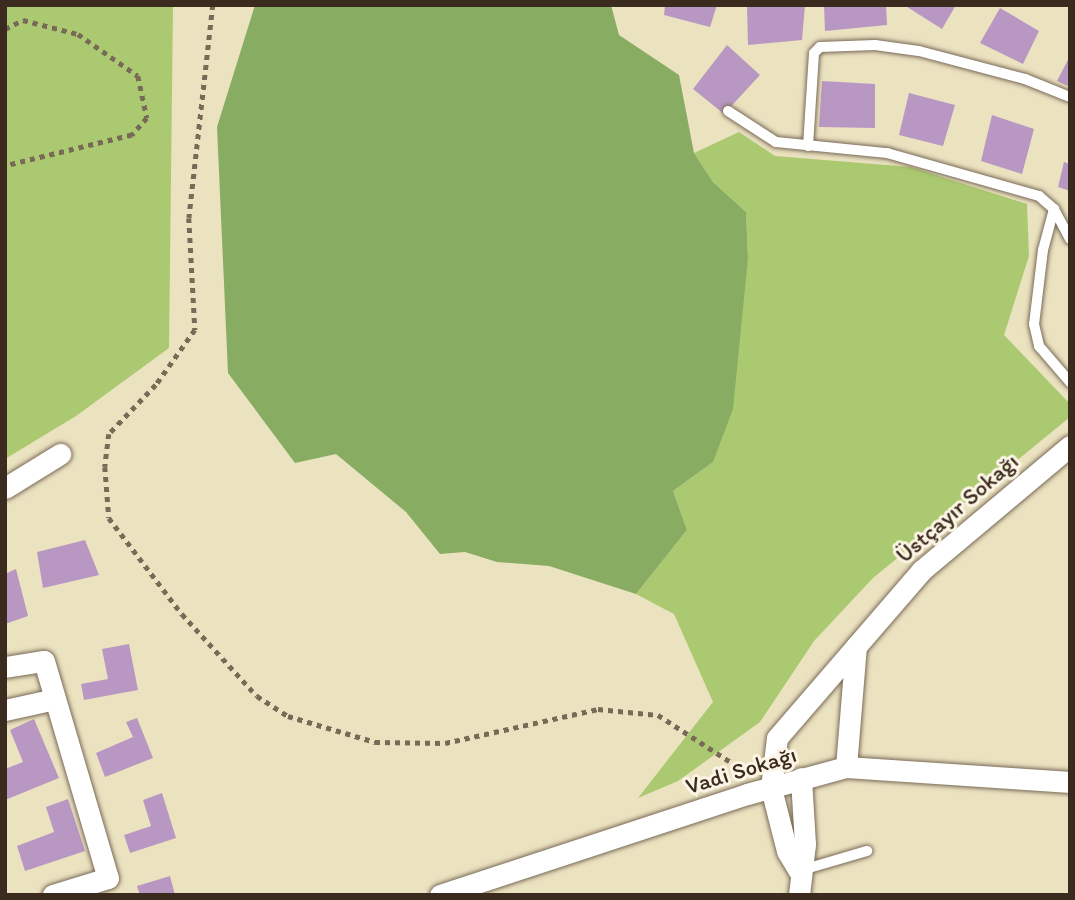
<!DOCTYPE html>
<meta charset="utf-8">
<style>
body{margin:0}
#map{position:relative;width:1075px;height:900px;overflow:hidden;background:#ebe2c0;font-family:Itim,sans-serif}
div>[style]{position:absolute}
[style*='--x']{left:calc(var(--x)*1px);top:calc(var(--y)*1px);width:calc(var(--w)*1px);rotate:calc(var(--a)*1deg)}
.green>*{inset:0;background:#abc970}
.forest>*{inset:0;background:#88ad62}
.building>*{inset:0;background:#b898c2}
.path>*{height:4.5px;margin-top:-2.25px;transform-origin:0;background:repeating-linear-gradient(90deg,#796a57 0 5px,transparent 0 10px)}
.roads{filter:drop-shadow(0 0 2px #796a57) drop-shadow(0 0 2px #796a57)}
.lane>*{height:10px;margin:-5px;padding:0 5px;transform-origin:5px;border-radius:5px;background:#fff}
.street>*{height:21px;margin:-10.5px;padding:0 10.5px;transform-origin:10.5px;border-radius:10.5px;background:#fff}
span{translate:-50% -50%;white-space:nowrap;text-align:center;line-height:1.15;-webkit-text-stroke:6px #fcf5e5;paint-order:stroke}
.street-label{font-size:23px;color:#3b2a1e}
.frame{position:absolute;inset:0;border:7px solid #3b2a1e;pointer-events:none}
</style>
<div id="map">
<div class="green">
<i style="clip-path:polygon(5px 5px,173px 5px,169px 348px,76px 416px,5px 459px)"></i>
<i style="clip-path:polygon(739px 132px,775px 156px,911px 167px,1027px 204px,1029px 256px,1004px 335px,1070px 404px,1070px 417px,873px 578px,814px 641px,760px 722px,678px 781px,638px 798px,713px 702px,674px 614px,636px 594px,687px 530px,673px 491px,713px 462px,748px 258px,746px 212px,713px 182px,694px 153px)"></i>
</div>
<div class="forest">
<i style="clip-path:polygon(255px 5px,611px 5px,619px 35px,679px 75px,694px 153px,713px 182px,746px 212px,748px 258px,733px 409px,713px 462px,673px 491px,687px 530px,636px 594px,549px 566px,497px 562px,465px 552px,440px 554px,406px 512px,336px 454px,295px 463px,228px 373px,217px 127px)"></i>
</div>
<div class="building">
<i style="clip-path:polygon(665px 5px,717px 5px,710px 27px,664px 15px)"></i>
<i style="clip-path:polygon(805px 5px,802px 40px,748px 45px,747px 7px)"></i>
<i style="clip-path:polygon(824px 5px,886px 5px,887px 25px,825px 31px)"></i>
<i style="clip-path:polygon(904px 5px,956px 5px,942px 29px)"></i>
<i style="clip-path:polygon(1000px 8px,1039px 31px,1023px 64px,980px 43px)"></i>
<i style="clip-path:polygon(727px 45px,760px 75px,724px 114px,693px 89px)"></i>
<i style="clip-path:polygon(1070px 56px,1070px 87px,1057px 81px)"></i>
<i style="clip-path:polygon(822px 81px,875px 84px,875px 128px,819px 127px)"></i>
<i style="clip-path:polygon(909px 93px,955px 105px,943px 146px,899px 135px)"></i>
<i style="clip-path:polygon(992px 115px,1034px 129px,1022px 174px,981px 161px)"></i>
<i style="clip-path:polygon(1064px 162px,1070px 164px,1070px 191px,1058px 187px)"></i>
<i style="clip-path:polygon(85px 540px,99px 575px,43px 588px,37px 552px)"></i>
<i style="clip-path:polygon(16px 569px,28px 616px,5px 624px,5px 574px)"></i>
<i style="clip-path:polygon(129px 644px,138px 690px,84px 700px,81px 684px,108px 679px,102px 649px)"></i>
<i style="clip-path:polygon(137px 718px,153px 758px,105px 777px,96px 753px,133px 737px,126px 722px)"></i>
<i style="clip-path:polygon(34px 719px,59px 778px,5px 800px,5px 769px,23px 762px,10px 730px)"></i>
<i style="clip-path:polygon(162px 793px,176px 838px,130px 853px,124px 835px,151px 826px,143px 800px)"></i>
<i style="clip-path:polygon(68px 799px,85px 851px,25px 871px,17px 846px,54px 832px,46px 807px)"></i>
<i style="clip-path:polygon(170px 876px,175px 895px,140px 895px,137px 886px)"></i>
</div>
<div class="path">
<i style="--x:213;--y:5;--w:214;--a:96.4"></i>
<i style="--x:189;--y:218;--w:112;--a:86.9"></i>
<i style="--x:195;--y:330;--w:67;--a:125.3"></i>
<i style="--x:156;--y:385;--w:68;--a:133.8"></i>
<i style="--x:109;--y:434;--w:33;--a:97"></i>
<i style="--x:105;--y:467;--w:51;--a:85.5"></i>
<i style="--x:109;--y:518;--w:121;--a:52.8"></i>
<i style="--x:182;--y:614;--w:111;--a:47.6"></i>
<i style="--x:257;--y:696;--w:37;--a:33"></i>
<i style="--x:288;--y:716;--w:91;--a:16.6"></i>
<i style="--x:375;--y:742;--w:70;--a:0.8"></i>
<i style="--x:445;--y:743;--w:157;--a:-12.5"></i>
<i style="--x:598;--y:709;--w:60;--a:5.7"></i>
<i style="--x:658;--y:715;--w:105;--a:32.9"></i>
<i style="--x:5;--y:29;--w:20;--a:-27"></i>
<i style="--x:23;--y:20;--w:57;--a:14.3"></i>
<i style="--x:78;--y:34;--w:73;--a:35"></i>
<i style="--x:138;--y:76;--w:43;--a:77.9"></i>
<i style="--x:147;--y:118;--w:23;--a:131"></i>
<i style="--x:132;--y:135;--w:131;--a:166.3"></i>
</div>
<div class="roads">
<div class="lane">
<i style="--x:728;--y:111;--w:57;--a:32.9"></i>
<i style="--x:776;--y:142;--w:112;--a:5.7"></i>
<i style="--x:887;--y:153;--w:158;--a:15.8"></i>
<i style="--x:1039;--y:196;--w:20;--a:41"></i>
<i style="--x:1054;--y:209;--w:34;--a:62"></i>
<i style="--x:808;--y:146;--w:93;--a:-86.3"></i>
<i style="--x:814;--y:53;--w:8;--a:-45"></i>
<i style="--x:820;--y:47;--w:55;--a:-2.1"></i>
<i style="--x:875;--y:45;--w:44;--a:7.8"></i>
<i style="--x:919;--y:51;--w:110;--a:14.8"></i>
<i style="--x:1025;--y:79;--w:48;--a:21.8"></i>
<i style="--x:1054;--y:209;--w:42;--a:105"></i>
<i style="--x:1043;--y:250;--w:75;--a:96.9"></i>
<i style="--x:1034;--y:324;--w:23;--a:77"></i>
<i style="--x:1039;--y:346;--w:48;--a:49.3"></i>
<i style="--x:802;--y:870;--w:68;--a:-16.3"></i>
</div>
<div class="street">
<i style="--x:5;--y:488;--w:65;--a:-31.7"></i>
<i style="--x:5;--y:667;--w:39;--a:-9"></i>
<i style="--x:44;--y:661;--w:226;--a:73.6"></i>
<i style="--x:108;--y:878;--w:58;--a:162.8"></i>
<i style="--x:5;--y:710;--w:51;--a:-12.4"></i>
<i style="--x:846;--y:767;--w:121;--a:-85.3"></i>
<i style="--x:799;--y:871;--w:23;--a:-121"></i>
<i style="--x:787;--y:851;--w:65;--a:-104.3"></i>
<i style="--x:771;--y:788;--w:50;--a:-83.2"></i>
<i style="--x:777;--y:738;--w:222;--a:-49.2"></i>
<i style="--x:922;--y:570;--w:193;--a:-40"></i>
<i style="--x:440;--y:895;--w:323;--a:-18.2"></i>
<i style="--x:747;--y:794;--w:103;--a:-15.3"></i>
<i style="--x:846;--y:767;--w:225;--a:3.8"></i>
<i style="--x:799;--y:895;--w:51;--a:-83.3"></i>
<i style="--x:805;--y:844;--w:66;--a:-93.5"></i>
</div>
</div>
<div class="street-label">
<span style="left:957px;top:508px;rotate:-41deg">Üstçayır Sokağı</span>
<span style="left:741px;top:770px;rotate:-17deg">Vadi Sokağı</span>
</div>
<div class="frame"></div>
</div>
